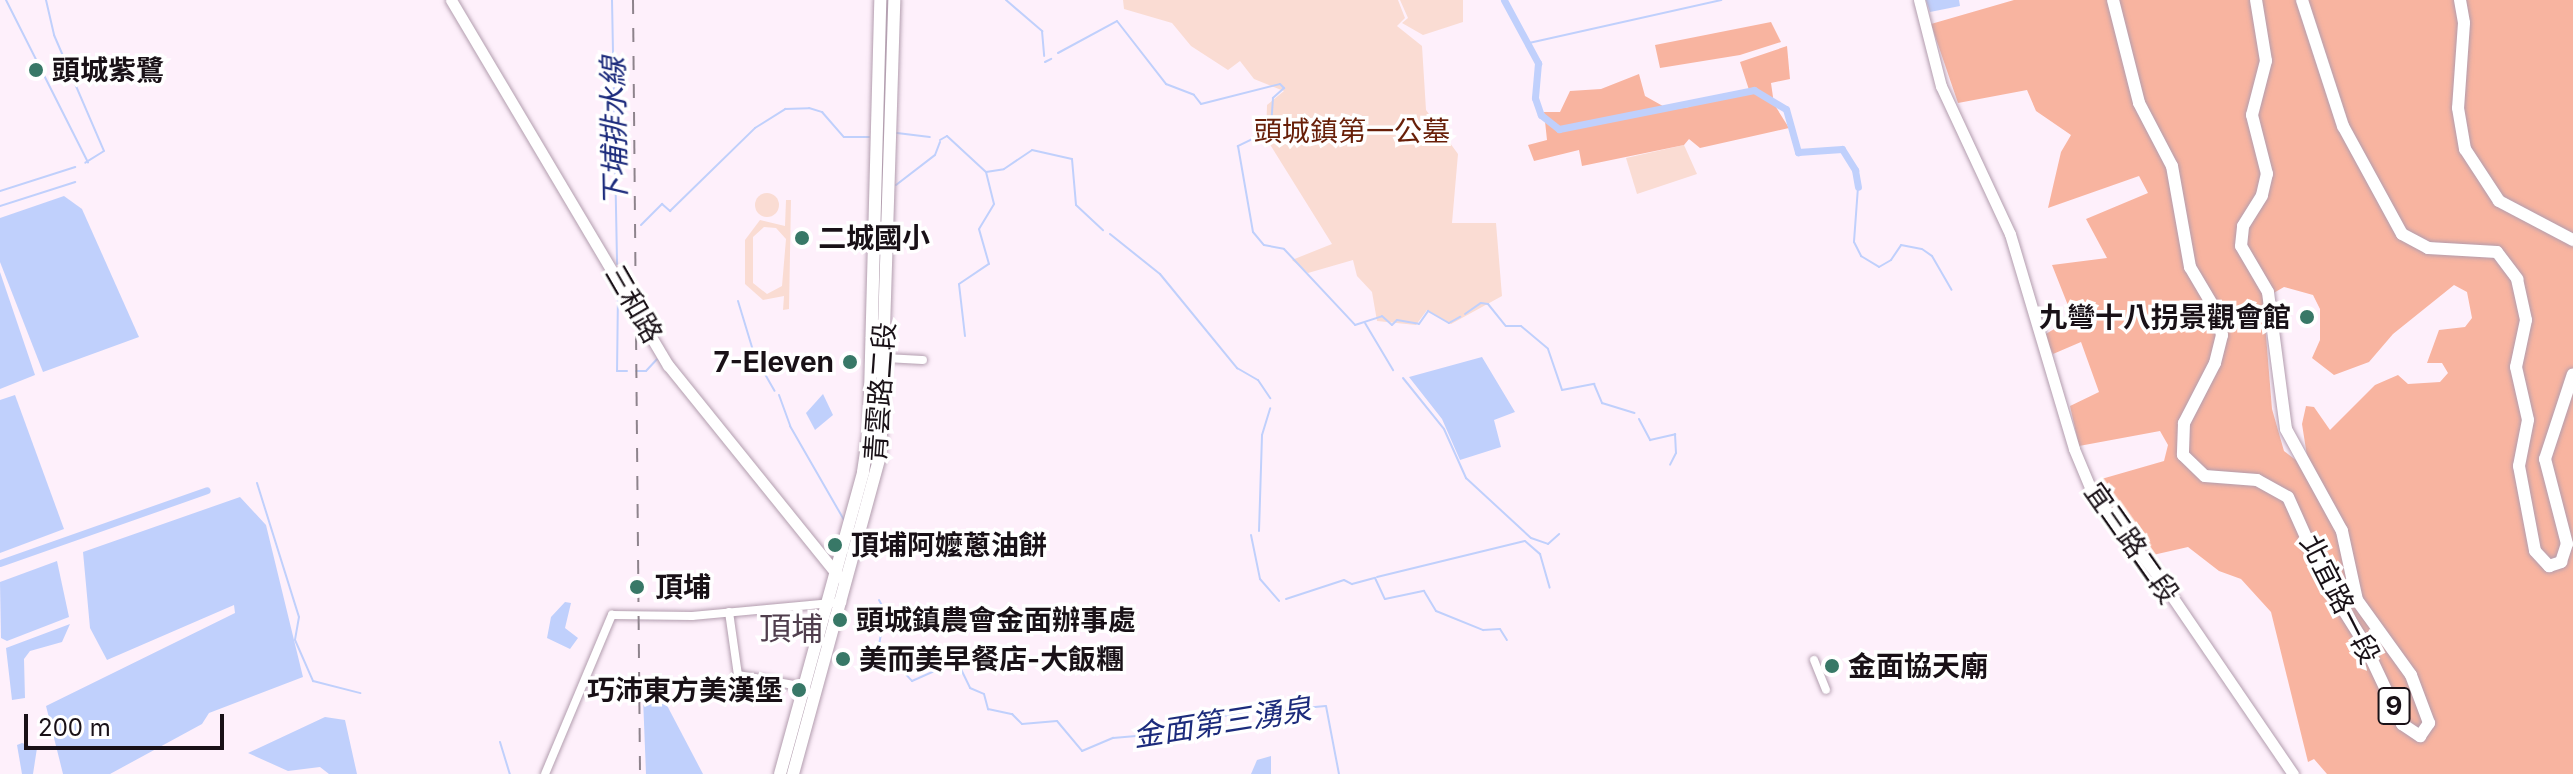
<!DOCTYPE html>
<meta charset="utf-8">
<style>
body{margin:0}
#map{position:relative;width:2573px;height:774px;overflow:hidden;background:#fef0fb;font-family:Inter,"Noto Sans TC",sans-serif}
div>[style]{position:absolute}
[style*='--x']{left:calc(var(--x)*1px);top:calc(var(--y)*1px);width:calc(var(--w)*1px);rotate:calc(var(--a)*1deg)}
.green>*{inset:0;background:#fadcd3}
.round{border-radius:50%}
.forest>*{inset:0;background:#f8b4a0}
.water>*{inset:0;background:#c0d0fc}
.stream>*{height:2px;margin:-1px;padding:0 1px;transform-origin:1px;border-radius:1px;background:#c0d0fc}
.canal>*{height:7px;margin:-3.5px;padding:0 3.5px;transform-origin:3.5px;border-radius:3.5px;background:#c0d0fc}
.roads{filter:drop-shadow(0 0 2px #b29dae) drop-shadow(0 0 2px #b29dae)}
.street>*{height:8px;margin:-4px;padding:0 4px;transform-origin:4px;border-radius:4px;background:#fff}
.secondary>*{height:11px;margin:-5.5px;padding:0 5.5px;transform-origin:5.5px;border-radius:5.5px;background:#fff}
.primary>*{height:12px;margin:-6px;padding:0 6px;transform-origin:6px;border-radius:6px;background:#fff}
.rail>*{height:2px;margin-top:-1px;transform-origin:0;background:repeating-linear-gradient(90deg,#8e838c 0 14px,transparent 0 28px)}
.dots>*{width:22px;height:22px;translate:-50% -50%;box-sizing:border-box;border:4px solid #fff;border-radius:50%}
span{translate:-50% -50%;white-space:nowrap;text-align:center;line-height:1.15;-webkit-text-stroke:7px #fff;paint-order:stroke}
.shield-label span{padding:2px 6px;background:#fff;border:2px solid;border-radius:6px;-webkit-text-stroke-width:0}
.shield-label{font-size:26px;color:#191117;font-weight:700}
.poi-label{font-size:28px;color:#191117;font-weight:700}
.left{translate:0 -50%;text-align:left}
.right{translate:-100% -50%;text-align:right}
.park-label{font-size:28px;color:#681f08}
.street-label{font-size:28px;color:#191117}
.water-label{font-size:30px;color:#1c2b7c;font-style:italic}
.quarter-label{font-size:32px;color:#503e4d}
.scale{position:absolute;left:24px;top:714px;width:200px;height:36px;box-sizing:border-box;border:4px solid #191117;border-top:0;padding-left:10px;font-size:24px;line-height:28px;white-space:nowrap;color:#191117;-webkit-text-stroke:6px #fff;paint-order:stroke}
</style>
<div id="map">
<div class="green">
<i style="clip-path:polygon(1123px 0,1398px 0,1405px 18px,1397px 26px,1422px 46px,1426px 110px,1458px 154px,1452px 223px,1496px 223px,1502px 296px,1451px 324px,1427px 310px,1416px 325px,1377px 321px,1372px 292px,1357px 276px,1353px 260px,1308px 273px,1292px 260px,1332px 244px,1266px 138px,1267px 105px,1284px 91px,1254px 79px,1240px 61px,1228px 70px,1191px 46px,1172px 23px,1124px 9px)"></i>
<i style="clip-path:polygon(1400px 0,1463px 0,1463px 22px,1423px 35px,1402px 23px,1408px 18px)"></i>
<i style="clip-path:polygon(1684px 145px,1697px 174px,1637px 194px,1626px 158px)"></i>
<i class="round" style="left:755px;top:193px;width:24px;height:24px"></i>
<i style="clip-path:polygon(evenodd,786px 200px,791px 200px,789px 309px,783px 310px,784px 296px,763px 300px,745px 284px,745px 240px,760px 220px,785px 226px,786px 200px,764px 227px,776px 228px,786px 239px,782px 286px,767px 294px,753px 283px,753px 237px,764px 227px)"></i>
</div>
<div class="forest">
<i style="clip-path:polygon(evenodd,2014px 0,2573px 0,2573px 774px,2327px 774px,2314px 759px,2308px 762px,2271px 612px,2241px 579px,2219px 571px,2188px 547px,2153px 555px,2098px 497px,2098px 480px,2164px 461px,2168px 445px,2160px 431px,2079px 446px,2070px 406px,2099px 392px,2081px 342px,2053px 354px,2044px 335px,2073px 318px,2052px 265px,2107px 258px,2086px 219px,2148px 193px,2139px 176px,2048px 208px,2061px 152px,2071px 135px,2036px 111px,2027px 90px,1958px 103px,1931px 24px,2014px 0,2454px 285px,2467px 292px,2472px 318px,2465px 327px,2439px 330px,2427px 363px,2442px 363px,2448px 373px,2440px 382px,2408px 384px,2398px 375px,2375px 385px,2330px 430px,2314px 407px,2306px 406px,2302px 424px,2307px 456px,2297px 461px,2284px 451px,2272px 409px,2263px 299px,2284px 287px,2313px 295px,2320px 309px,2320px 340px,2312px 358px,2334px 375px,2369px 362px,2393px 334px,2454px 285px)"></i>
<i style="clip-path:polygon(1771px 22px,1781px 42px,1740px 55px,1660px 68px,1655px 45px)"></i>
<i style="clip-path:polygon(1787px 46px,1790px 79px,1771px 83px,1774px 104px,1789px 128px,1700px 148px,1689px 139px,1684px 145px,1582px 166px,1579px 150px,1534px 161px,1528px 145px,1547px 140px,1544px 112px,1560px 112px,1570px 91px,1601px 89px,1639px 74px,1645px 96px,1670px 110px,1689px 107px,1717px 95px,1750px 93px,1740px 62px)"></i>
</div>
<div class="water">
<i style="clip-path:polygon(1926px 0,1959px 0,1960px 6px,1930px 12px)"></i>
<i style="clip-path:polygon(64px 196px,82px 209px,139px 337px,43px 372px,0 262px,0 218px)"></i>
<i style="clip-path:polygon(0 272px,35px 375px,0 389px)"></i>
<i style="clip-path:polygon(1482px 357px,1515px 412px,1494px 420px,1501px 447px,1460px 460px,1442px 419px,1409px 377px)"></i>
<i style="clip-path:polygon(823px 394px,833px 415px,815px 430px,806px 413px)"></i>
<i style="clip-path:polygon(15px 395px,64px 529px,0 553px,0 400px)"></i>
<i style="clip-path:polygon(240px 497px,266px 525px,303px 677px,209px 713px,202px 724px,110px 774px,63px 774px,46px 706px,235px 613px,234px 605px,107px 660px,90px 628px,83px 552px)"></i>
<i style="clip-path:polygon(57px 561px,69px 617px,7px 641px,1px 638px,0 582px)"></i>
<i style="clip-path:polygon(565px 602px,571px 603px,565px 628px,578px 638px,570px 649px,547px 638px,551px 617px)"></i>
<i style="clip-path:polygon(70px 624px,62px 642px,30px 651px,24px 659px,25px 698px,12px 700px,6px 648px)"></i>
<i style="clip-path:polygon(661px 694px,703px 774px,646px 774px,643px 697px)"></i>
<i style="clip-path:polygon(325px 717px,345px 720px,357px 774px,329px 774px,320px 767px,288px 771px,248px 753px)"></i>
<i style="clip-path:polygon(22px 743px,37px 748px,33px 774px,22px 774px,17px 745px)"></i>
<i style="clip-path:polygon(1271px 756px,1271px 774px,1251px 774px,1257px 760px)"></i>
</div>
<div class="stream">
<i style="--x:6;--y:0;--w:182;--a:63.2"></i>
<i style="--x:46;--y:0;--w:36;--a:77"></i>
<i style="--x:54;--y:35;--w:126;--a:66.7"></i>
<i style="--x:104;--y:151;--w:22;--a:148"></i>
<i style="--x:612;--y:0;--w:264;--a:88.9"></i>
<i style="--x:1006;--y:0;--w:48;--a:40.7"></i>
<i style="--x:1042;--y:31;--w:25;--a:85"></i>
<i style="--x:1529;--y:43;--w:197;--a:-12.6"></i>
<i style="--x:1058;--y:53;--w:67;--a:-28.5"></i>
<i style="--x:1117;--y:21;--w:80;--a:52.1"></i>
<i style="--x:1166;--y:84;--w:30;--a:21"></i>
<i style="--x:1194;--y:95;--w:11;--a:52"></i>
<i style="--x:1201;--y:104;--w:81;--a:-14.2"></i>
<i style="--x:1280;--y:84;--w:6;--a:45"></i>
<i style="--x:1284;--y:88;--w:15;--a:138"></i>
<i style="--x:1273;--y:98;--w:32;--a:94"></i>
<i style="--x:1271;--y:130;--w:37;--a:154"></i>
<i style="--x:1238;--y:146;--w:87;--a:80.1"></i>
<i style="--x:1253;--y:232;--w:17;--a:50"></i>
<i style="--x:1264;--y:245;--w:20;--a:11"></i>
<i style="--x:1284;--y:249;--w:104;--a:46.9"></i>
<i style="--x:1355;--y:325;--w:28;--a:-18"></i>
<i style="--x:1382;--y:316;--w:13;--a:42"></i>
<i style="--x:1392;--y:325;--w:7;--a:-45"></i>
<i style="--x:1397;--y:320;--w:22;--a:10"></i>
<i style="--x:1419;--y:324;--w:16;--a:-55"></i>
<i style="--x:1428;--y:311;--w:24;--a:30"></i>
<i style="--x:1449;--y:323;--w:13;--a:-29"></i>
<i style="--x:1045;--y:62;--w:7;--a:-27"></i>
<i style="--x:897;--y:133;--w:33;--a:7"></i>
<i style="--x:940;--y:140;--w:8;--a:-30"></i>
<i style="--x:947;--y:136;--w:53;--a:42.7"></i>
<i style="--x:986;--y:172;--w:18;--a:-9"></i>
<i style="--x:1004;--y:169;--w:34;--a:-34"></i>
<i style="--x:1032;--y:150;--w:41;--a:12.7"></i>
<i style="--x:1072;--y:159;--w:46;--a:85"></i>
<i style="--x:1076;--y:205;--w:37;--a:43"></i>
<i style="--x:896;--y:185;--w:49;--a:-37.6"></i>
<i style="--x:935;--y:155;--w:14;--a:-69"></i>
<i style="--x:1858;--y:187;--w:55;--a:94.2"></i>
<i style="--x:1854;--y:242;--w:16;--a:63"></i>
<i style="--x:1861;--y:256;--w:21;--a:31"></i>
<i style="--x:1879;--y:267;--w:14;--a:-30"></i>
<i style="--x:1891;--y:260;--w:18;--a:-56"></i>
<i style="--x:1901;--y:245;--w:21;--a:11"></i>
<i style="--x:1922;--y:249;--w:12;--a:35"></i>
<i style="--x:1932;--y:256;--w:39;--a:60"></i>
<i style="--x:0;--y:191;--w:79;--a:-17.7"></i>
<i style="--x:0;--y:206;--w:79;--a:-17.7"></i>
<i style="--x:641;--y:225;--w:30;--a:-45"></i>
<i style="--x:662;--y:204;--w:11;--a:41"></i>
<i style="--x:670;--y:211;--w:119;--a:-44.3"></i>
<i style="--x:755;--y:128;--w:36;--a:-32"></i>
<i style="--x:785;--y:109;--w:24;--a:-2"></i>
<i style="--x:809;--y:108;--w:14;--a:17"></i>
<i style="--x:822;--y:112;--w:33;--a:49"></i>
<i style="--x:844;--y:137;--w:25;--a:0"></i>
<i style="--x:1110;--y:234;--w:64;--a:38.7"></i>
<i style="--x:1160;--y:274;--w:122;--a:50.7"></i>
<i style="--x:1237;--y:368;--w:24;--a:30"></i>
<i style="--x:1258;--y:380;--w:22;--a:56"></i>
<i style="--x:618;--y:292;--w:79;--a:90.7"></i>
<i style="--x:617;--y:371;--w:10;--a:0"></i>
<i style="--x:738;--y:301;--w:59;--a:73.1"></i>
<i style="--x:755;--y:357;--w:39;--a:60"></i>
<i style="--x:1465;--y:314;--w:19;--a:-35"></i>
<i style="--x:1481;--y:303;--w:7;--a:8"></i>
<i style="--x:1488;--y:304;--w:28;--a:51"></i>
<i style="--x:1506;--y:326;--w:15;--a:0"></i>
<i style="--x:1521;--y:326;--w:35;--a:40"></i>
<i style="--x:1548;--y:349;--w:43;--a:71.1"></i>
<i style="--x:1562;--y:390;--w:33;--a:-11"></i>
<i style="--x:1594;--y:384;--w:21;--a:67"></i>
<i style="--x:1602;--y:403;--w:34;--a:17"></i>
<i style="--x:1365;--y:323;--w:55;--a:59.2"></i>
<i style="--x:965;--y:336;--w:52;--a:-96.6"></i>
<i style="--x:959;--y:284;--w:36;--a:-34"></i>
<i style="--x:989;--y:264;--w:36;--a:-106"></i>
<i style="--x:979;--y:229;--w:29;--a:-59"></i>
<i style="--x:994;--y:204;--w:32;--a:-104"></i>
<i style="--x:636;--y:371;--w:10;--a:0"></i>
<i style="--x:646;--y:371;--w:16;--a:-47"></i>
<i style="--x:1403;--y:378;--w:65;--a:51.2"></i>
<i style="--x:1444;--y:429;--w:54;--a:65.8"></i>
<i style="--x:1466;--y:478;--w:88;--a:42.7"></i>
<i style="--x:1531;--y:538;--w:18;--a:19"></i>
<i style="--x:1548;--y:544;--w:15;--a:-42"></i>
<i style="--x:779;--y:395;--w:33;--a:70"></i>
<i style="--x:790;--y:426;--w:108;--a:60.1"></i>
<i style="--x:1639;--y:419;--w:24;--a:62"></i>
<i style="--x:1650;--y:440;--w:26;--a:-13"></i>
<i style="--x:1675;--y:434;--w:19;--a:87"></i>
<i style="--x:1676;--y:453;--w:13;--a:117"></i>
<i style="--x:257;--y:483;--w:140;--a:72.6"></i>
<i style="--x:299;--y:617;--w:23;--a:100"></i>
<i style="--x:295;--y:640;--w:45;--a:66.3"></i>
<i style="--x:313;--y:681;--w:49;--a:14.3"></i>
<i style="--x:1259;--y:531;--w:96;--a:-88.2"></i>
<i style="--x:1262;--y:435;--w:28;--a:-73"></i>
<i style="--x:1251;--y:535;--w:45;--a:78.4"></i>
<i style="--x:1260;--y:579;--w:29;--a:49"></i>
<i style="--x:1377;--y:577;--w:152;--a:-13.7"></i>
<i style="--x:1525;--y:541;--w:20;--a:41"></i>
<i style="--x:1540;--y:554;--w:35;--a:74"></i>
<i style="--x:1286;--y:599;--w:61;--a:-18.1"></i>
<i style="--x:1344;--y:580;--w:9;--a:27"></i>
<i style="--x:1352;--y:584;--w:24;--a:-15"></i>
<i style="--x:1375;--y:578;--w:23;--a:65"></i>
<i style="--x:1385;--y:599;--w:40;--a:-12"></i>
<i style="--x:1424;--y:591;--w:23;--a:59"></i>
<i style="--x:1436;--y:611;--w:51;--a:22"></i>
<i style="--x:1483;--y:630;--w:17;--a:-3"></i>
<i style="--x:1500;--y:629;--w:13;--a:58"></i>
<i style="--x:879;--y:600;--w:13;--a:61"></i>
<i style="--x:885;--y:611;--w:35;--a:100"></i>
<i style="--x:879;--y:645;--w:49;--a:47.5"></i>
<i style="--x:912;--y:681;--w:49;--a:-24"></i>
<i style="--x:957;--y:661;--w:30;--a:64"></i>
<i style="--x:970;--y:688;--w:15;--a:23"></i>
<i style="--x:984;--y:694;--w:16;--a:75"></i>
<i style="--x:988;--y:709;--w:25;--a:12"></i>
<i style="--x:1012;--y:714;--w:14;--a:45"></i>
<i style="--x:1022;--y:724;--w:35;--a:-5"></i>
<i style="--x:1057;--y:721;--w:39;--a:50"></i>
<i style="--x:1082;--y:751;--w:34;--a:-23"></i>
<i style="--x:1113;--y:738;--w:35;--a:-5"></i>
<i style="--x:1148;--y:735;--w:75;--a:-14.6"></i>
<i style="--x:1221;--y:716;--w:105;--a:-5.4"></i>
<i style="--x:1326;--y:706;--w:69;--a:79.2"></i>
<i style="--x:500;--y:742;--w:34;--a:73"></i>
</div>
<div class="canal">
<i style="--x:1504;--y:0;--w:72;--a:61.6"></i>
<i style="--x:1538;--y:63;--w:35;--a:95"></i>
<i style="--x:1535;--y:98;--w:18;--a:71"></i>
<i style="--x:1541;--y:115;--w:23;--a:38"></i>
<i style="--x:1559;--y:129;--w:199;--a:-11.3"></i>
<i style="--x:1754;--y:90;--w:37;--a:31"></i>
<i style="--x:1786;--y:109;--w:45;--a:74.4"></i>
<i style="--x:1798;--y:152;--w:44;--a:-3.9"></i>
<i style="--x:1842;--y:149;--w:25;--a:58"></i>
<i style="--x:1855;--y:170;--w:17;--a:80"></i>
<i style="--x:0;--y:563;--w:219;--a:-19.4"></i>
</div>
<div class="roads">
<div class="street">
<i style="--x:885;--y:358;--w:38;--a:3"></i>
<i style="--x:729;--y:612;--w:64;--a:81.9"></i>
<i style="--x:738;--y:675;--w:68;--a:10.2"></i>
<i style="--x:1814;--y:660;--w:32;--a:68"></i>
<i style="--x:545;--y:774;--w:173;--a:-67.2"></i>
<i style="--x:612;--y:615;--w:80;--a:0.7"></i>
<i style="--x:692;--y:616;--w:151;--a:-5.3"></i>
</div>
<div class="secondary">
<i style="--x:451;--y:0;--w:425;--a:59.3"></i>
<i style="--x:668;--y:365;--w:272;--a:51.1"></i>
<i style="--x:1919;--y:0;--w:89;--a:75.7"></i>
<i style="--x:1941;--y:86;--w:163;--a:65"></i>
<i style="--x:2010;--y:234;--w:224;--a:73.4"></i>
<i style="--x:2074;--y:449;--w:47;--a:67.3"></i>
<i style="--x:2092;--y:492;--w:107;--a:51.8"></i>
<i style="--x:2158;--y:576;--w:240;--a:55.7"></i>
</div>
<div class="primary">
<i style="--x:2113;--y:0;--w:106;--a:75.8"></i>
<i style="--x:2139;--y:103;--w:71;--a:62.4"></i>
<i style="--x:2172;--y:166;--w:103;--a:79.9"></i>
<i style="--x:2190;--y:267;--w:51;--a:59.4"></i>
<i style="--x:2216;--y:311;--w:25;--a:76"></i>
<i style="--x:2222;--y:335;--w:29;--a:104"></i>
<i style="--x:2215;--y:363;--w:68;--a:117.3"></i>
<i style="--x:2184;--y:423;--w:32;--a:92"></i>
<i style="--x:2183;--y:455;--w:30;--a:44"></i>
<i style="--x:2205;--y:476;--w:52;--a:4.4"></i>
<i style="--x:2257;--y:480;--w:35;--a:29"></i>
<i style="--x:2288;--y:497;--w:93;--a:65.9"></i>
<i style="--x:2326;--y:582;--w:70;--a:57.9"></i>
<i style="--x:2363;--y:641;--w:92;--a:64.8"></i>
<i style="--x:2402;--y:724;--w:22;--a:34"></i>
<i style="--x:2420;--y:736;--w:16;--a:-55"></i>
<i style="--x:2429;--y:723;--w:51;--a:-110.6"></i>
<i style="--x:2411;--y:675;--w:92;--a:-125.8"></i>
<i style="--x:2357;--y:600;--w:71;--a:-102.3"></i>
<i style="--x:2342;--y:531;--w:116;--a:-118.8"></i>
<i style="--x:2286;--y:429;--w:138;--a:-97.5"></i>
<i style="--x:2268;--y:292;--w:53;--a:-120.4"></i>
<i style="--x:2241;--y:246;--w:20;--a:-84"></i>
<i style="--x:2243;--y:226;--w:36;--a:-58"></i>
<i style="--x:2262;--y:195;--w:22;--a:-77"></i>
<i style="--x:2267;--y:174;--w:61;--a:-104.3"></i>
<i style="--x:2252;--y:115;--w:56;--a:-75.5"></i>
<i style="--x:2266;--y:61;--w:62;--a:-99.3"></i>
<i style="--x:2302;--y:0;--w:133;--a:72"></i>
<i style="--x:2343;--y:126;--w:123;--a:61.4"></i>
<i style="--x:2402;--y:234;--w:30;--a:28"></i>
<i style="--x:2428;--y:248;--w:69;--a:3.3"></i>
<i style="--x:2497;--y:252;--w:34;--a:53"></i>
<i style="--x:2517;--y:279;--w:42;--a:77.6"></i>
<i style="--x:2526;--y:320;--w:48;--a:102"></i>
<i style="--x:2516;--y:367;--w:54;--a:77.2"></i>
<i style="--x:2528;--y:420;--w:47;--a:101.1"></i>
<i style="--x:2519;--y:466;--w:86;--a:79.3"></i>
<i style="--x:2535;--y:551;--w:21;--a:47"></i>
<i style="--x:2549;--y:566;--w:13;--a:-18"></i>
<i style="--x:2561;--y:562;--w:19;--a:-72"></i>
<i style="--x:2567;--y:544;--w:88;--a:-104.5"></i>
<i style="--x:2545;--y:459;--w:89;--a:-71.8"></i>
<i style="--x:2460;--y:0;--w:23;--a:80"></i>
<i style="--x:2464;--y:23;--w:85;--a:94"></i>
<i style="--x:2458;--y:108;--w:42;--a:80.3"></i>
<i style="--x:2465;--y:149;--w:62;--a:56.8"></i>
<i style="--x:2499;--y:201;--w:84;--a:27.8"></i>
<i style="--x:780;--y:774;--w:313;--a:-74.6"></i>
<i style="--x:863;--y:472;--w:40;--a:-81.5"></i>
<i style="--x:869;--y:432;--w:432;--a:-88.5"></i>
<i style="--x:793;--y:774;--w:330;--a:-74.7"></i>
<i style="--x:880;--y:456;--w:456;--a:-88.2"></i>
</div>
</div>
<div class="rail">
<i style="--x:633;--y:0;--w:774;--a:89.48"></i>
</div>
<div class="dots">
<i style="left:36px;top:70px;background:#387867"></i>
<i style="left:802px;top:238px;background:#387867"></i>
<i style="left:2307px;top:317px;background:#387867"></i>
<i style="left:850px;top:362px;background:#387867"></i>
<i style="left:835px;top:545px;background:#387867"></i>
<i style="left:637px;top:587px;background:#387867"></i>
<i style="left:840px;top:620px;background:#387867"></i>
<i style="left:843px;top:659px;background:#387867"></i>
<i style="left:1832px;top:666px;background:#387867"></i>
<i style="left:799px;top:690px;background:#387867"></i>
</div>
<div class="shield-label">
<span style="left:2394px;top:706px">9</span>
</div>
<div class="poi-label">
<span class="left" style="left:52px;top:70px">頭城紫鷺</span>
<span class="left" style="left:818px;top:238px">二城國小</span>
<span class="right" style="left:2291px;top:317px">九彎十八拐景觀會館</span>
<span class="right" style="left:834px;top:362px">7-Eleven</span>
<span class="left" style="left:851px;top:545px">頂埔阿嬤蔥油餅</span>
<span class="left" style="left:655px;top:587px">頂埔</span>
<span class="left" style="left:856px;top:620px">頭城鎮農會金面辦事處</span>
<span class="left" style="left:859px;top:659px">美而美早餐店-大飯糰</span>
<span class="left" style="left:1848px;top:666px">金面協天廟</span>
<span class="right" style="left:783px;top:690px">巧沛東方美漢堡</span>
</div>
<div class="park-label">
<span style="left:1352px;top:131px">頭城鎮第一公墓</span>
</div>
<div class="street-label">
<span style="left:634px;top:304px;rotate:60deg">三和路</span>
<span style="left:880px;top:392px;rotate:-86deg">青雲路二段</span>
<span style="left:2132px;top:543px;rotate:55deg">宜三路二段</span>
<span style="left:2340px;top:599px;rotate:63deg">北宜路一段</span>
</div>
<div class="water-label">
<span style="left:614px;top:132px;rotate:-91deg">下埔排水線</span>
<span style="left:1222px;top:722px;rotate:-9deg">金面第三湧泉</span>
</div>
<div class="quarter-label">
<span style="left:791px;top:629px">頂埔</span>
</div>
<div class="scale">200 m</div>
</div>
